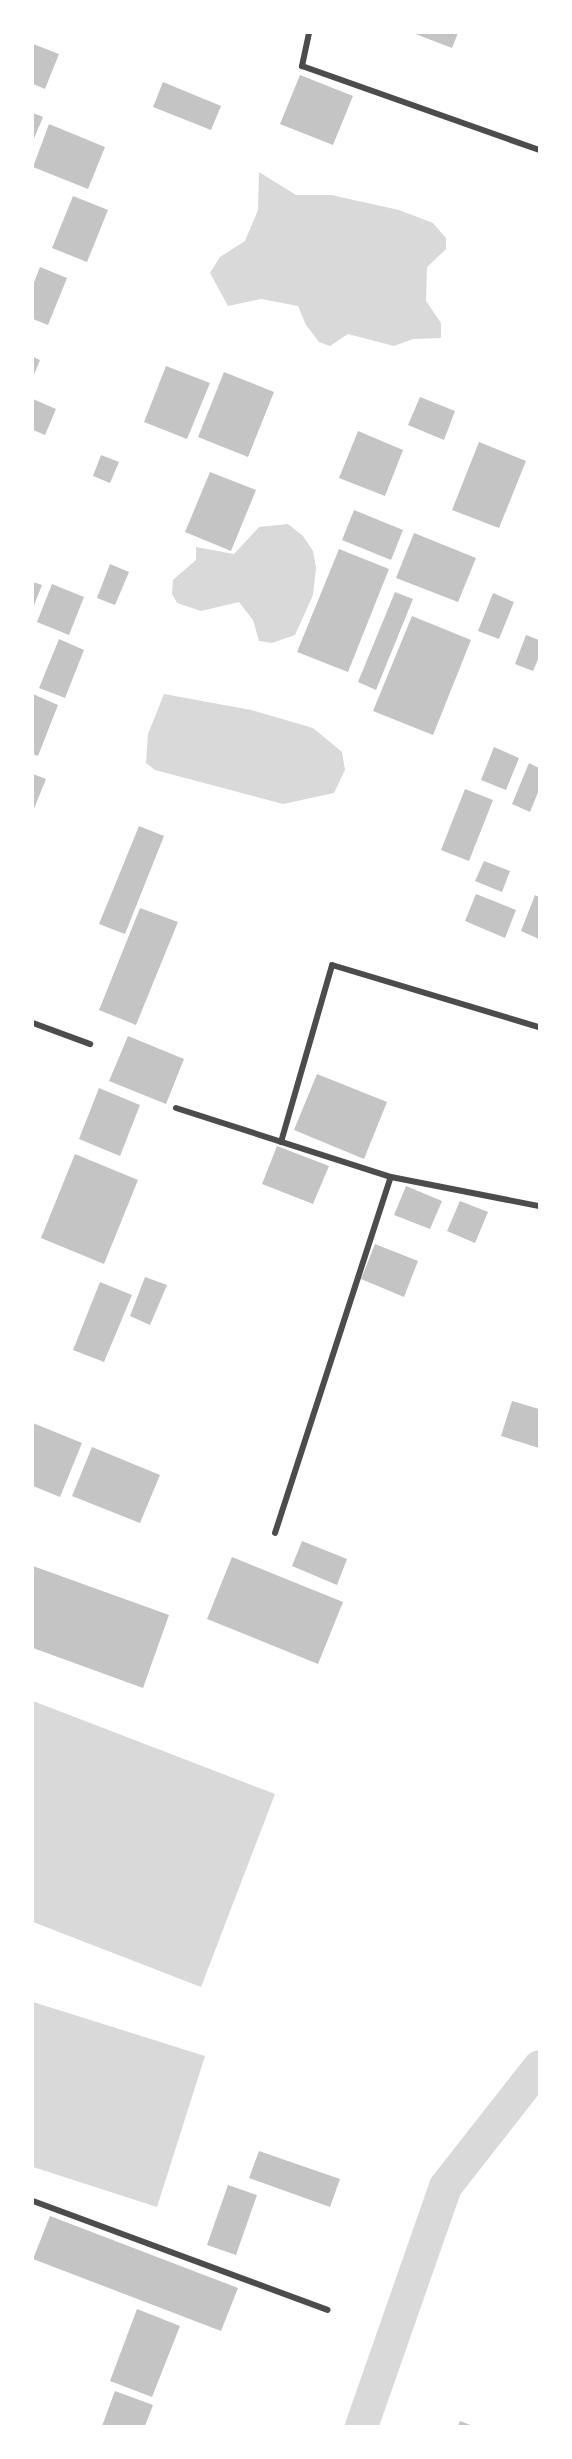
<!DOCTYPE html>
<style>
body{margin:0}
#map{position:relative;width:572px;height:2459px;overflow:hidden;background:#fff;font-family:"IBM Plex Sans",sans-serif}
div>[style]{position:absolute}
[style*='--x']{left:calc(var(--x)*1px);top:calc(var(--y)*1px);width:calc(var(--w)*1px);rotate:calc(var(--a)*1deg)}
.water>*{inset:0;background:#d9d9d9}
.canal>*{height:33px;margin:-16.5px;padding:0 16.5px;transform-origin:16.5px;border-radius:16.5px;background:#d9d9d9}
.building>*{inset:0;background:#c4c4c4}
.minor>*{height:6px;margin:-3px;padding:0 3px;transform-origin:3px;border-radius:3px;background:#4c4c4c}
span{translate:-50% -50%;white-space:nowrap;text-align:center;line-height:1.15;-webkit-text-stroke:6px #fff;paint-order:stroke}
.frame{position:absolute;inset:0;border:34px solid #fff;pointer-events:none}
</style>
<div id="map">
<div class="water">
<i style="clip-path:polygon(259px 172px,296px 195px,331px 195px,399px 210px,433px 223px,446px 238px,446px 249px,427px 267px,426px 301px,441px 323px,441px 338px,413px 339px,394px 346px,348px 334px,330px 346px,319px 342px,306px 325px,298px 306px,261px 299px,228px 306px,210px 273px,220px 257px,245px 241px,258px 210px)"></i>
<i style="clip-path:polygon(288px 524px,303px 536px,313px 551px,316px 568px,313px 595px,295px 635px,272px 643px,259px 641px,253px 620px,239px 602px,201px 611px,177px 603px,172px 594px,173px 580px,196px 560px,196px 547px,234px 554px,259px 527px)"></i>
<i style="clip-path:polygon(164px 694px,251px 710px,313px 728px,342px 752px,345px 770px,334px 793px,283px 804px,155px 770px,146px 763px,148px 734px)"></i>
<i style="clip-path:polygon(33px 1701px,275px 1794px,201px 1987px,33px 1922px)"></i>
<i style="clip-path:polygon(33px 2002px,205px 2056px,157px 2207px,33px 2167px)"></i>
</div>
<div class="canal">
<i style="--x:361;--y:2426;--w:254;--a:-70.7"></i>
<i style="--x:445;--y:2186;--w:152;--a:-51.9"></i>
</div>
<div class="building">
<i style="clip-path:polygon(413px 33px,458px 33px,452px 48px)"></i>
<i style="clip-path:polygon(33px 44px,59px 54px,45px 89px,33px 84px)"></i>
<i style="clip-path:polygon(300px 75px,353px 96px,333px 145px,280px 124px)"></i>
<i style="clip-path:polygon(163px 82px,221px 106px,211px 130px,153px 107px)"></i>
<i style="clip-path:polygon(33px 113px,43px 117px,33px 141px)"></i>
<i style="clip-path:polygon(49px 124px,105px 147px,88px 189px,33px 167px)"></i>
<i style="clip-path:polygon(73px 196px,108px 210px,87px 262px,52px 248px)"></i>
<i style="clip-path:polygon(40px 267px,67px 278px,48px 325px,33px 319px,33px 285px)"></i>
<i style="clip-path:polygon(33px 357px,40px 360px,33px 377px)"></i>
<i style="clip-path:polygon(166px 366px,210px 383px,187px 439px,144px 422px)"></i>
<i style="clip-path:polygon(224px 372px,274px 392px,248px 457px,198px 437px)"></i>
<i style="clip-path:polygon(420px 397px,455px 411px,444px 440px,408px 425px)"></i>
<i style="clip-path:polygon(33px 399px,56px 409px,45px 435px,33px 430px)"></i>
<i style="clip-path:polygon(358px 431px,403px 450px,385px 496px,339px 478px)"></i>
<i style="clip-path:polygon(479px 442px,526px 461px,499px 528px,452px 510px)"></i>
<i style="clip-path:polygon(101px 455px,119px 462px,110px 483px,93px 476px)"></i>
<i style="clip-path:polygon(210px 472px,256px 490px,231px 551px,185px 532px)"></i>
<i style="clip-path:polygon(354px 510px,403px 530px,391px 560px,342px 540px)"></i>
<i style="clip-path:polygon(414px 533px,476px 558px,458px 602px,396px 578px)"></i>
<i style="clip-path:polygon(339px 549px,389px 569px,348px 672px,297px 652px)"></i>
<i style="clip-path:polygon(110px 564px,129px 572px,115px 605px,97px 598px)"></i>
<i style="clip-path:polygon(33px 582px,42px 585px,33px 608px)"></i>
<i style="clip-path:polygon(52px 584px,84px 597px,69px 635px,37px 622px)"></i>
<i style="clip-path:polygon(395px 592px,413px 599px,376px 690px,358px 682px)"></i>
<i style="clip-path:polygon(493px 593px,514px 602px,499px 639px,478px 631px)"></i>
<i style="clip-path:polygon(412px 616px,471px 640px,433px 735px,373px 711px)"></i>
<i style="clip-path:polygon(526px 635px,539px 640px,539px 657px,533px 671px,515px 664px)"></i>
<i style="clip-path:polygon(59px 639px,84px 650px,65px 698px,39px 688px)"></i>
<i style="clip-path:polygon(33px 694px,58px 705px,38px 756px,33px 754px)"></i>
<i style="clip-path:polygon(494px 747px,519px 758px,506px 790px,481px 780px)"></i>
<i style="clip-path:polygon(529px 763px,539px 768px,539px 790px,530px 812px,512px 804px)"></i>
<i style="clip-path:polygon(33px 774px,46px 779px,33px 811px)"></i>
<i style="clip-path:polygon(465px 789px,493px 800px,469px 861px,441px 850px)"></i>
<i style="clip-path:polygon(139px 826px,164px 836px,125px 934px,99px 924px)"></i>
<i style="clip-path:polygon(484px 861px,510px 871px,502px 892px,475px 881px)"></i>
<i style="clip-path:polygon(476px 894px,516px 910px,505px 938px,465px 921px)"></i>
<i style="clip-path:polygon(535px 895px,539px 897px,539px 939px,521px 931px)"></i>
<i style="clip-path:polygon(140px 908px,178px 922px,136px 1025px,99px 1010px)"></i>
<i style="clip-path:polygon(128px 1036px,184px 1059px,166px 1104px,109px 1081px)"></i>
<i style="clip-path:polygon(317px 1074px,387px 1102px,364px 1159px,294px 1130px)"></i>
<i style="clip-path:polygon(99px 1088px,140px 1105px,120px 1156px,79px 1139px)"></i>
<i style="clip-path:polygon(277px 1146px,329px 1166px,313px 1204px,262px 1184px)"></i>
<i style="clip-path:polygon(75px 1154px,138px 1180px,104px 1264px,41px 1238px)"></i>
<i style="clip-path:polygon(406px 1186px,442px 1201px,430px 1229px,394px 1215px)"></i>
<i style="clip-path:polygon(460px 1201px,488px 1212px,475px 1243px,447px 1231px)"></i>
<i style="clip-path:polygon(375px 1244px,418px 1261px,404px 1297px,361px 1279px)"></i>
<i style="clip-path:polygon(145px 1277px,167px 1285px,150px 1325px,130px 1316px)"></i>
<i style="clip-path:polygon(100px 1282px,132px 1295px,104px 1362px,73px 1350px)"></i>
<i style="clip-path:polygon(512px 1401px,539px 1409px,539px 1448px,501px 1436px)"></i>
<i style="clip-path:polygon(33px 1423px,82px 1443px,60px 1497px,33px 1486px)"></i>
<i style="clip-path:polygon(92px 1447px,160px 1475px,140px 1523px,72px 1496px)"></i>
<i style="clip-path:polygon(302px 1541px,347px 1559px,337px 1585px,292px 1566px)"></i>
<i style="clip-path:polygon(232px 1557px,343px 1602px,318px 1664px,207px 1619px)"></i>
<i style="clip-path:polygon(33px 1566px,169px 1615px,143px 1688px,33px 1648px)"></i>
<i style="clip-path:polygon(259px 2151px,340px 2179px,330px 2207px,249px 2178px)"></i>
<i style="clip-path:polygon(228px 2185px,257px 2195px,236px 2255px,207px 2245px)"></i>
<i style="clip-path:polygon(50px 2216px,238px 2288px,221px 2331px,33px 2259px)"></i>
<i style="clip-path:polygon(137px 2309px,180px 2326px,152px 2397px,110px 2381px)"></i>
<i style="clip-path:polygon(115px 2391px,153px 2405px,145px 2426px,102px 2426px)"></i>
<i style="clip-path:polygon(460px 2421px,473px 2426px,458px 2426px)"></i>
</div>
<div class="minor">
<i style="--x:309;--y:33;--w:34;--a:102"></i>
<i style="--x:302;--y:66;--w:251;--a:19.5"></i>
<i style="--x:33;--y:1023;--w:61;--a:20.2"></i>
<i style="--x:176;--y:1108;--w:226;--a:17.8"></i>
<i style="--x:391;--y:1177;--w:151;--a:11.1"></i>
<i style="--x:281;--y:1142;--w:184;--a:-73.9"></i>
<i style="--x:332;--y:965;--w:216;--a:16.7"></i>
<i style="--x:275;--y:1533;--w:374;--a:-72"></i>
<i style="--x:33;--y:2201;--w:314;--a:20.3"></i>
</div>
<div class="frame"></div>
</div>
